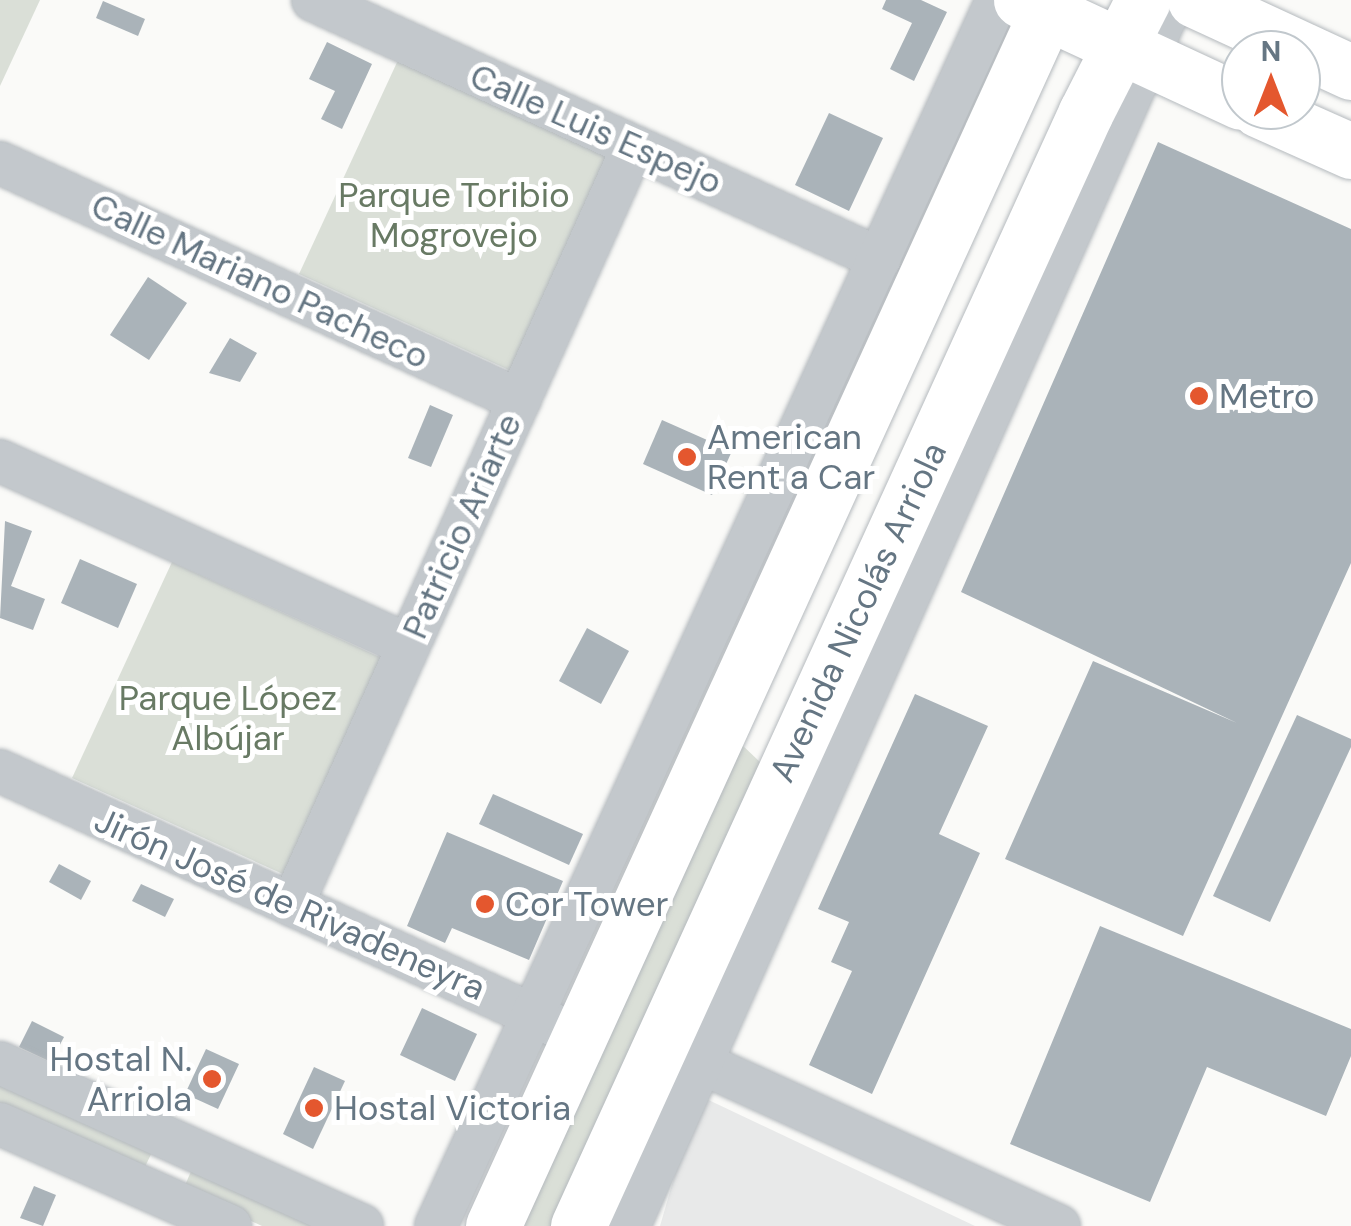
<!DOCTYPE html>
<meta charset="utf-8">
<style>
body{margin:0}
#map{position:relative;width:1351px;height:1226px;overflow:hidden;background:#fafaf8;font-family:"DM Sans",sans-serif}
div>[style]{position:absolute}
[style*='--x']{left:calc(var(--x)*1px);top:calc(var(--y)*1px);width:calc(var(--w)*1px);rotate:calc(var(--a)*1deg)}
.built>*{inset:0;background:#e8e9e9}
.green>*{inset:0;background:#dadfd7}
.building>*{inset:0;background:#aab3b9}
.roads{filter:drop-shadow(0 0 2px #b5babe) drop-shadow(0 0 2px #b5babe)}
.minor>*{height:42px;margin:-21px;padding:0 21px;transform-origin:21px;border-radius:21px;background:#c3c8cc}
.major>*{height:55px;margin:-27.5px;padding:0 27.5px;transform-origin:27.5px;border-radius:27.5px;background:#fff}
.dots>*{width:28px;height:28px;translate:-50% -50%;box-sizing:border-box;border:5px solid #fff;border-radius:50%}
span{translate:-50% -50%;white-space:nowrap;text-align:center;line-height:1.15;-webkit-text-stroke:10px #fff;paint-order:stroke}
.street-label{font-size:35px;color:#657683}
.park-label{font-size:35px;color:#687a64}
.poi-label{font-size:35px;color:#657683}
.left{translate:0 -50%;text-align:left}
.right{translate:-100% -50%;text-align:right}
.north{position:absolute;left:1221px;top:30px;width:100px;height:100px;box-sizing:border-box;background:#fff;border:2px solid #c1c8cd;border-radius:50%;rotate:0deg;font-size:28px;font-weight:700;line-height:40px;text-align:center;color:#657683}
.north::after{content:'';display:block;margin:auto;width:35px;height:45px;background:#e4572e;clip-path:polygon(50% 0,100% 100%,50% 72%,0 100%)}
</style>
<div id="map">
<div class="built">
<i style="clip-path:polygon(698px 1095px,975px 1226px,660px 1226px)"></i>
</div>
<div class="green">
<i style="clip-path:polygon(0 0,40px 0,0 86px)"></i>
<i style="clip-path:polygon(399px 58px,612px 155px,511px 371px,299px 274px)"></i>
<i style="clip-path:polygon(172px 562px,384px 659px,285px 875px,72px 778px)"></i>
<i style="clip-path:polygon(740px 743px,761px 763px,556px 1226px,523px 1226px,724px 744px)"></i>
<i style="clip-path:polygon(0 1075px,155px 1146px,143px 1171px,0 1106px)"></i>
<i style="clip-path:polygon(192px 1169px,317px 1226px,262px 1226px,183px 1190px)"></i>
</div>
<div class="building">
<i style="clip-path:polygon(886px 0,921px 0,947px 12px,914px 81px,890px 69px,912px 23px,882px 9px)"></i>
<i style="clip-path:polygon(103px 1px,145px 19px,138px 36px,96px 18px)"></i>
<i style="clip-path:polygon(327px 42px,372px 64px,342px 129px,321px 119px,335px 91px,309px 79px)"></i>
<i style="clip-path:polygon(829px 113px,883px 138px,849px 211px,795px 185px)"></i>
<i style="clip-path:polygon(1158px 142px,1351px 229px,1351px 563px,1183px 936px,1005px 859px,1093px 661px,1237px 723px,961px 592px)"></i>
<i style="clip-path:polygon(148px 277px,187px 303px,149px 360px,110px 335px)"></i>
<i style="clip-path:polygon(230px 338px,257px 353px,240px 382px,209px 373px)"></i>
<i style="clip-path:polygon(430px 405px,453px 415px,431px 467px,408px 458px)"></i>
<i style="clip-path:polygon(662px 420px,732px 451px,712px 495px,643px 464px)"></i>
<i style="clip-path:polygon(5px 521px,32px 531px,11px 586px,45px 599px,33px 630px,0 618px)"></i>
<i style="clip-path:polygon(80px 559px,137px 584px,118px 628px,61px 603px)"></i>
<i style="clip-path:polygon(587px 628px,629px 651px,601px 704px,559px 681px)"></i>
<i style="clip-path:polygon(915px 694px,988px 726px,939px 834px,980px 853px,872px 1094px,809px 1065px,852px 971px,831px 962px,849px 922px,818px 909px)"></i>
<i style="clip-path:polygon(1297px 715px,1351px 739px,1351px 747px,1270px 922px,1213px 896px)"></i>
<i style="clip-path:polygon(493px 794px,583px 834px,569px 865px,479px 824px)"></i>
<i style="clip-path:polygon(447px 832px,563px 881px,529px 960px,452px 928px,445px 943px,407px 926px)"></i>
<i style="clip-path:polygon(59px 864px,91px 881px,81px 900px,49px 882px)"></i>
<i style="clip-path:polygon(141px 884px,174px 899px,165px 917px,132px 901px)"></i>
<i style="clip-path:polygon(1100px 926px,1351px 1029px,1351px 1056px,1326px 1116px,1207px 1067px,1150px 1202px,1010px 1144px)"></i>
<i style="clip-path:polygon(422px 1008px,477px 1034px,455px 1081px,400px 1055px)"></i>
<i style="clip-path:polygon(32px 1021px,64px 1037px,51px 1062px,19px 1047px)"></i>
<i style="clip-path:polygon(206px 1049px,239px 1064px,218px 1109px,185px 1094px)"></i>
<i style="clip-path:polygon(314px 1067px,345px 1081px,313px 1149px,283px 1134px)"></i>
<i style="clip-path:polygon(34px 1186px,56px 1195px,43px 1226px,20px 1218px)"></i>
</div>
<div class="roads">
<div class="minor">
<i style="--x:313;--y:0;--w:623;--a:24.55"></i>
<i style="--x:0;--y:163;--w:571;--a:24.54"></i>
<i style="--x:0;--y:461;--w:448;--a:24.3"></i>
<i style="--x:0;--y:771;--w:615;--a:24.61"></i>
<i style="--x:292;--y:905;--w:831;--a:-65.78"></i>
<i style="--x:675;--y:1051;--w:422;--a:24.5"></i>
<i style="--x:0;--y:1063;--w:397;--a:24.2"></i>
<i style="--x:0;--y:1124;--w:252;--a:23.9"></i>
<i style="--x:436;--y:1226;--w:1348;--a:-65.41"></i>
<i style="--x:629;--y:1226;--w:1341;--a:-66.07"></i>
</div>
<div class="major">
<i style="--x:1021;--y:0;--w:242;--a:24.9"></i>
<i style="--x:1195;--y:0;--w:172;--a:24.8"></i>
<i style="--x:1259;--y:110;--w:101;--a:24"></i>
<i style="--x:493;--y:1226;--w:1347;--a:-65.49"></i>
<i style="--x:578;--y:1226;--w:1224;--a:-65.49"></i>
<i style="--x:1086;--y:112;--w:126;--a:-63"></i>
</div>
</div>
<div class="dots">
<i style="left:1199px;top:396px;background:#e4572e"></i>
<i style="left:687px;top:457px;background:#e4572e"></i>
<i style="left:485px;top:904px;background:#e4572e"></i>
<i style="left:212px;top:1079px;background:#e4572e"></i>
<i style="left:314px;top:1108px;background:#e4572e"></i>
</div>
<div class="street-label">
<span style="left:596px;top:129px;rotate:24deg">Calle Luis Espejo</span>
<span style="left:260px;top:281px;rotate:25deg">Calle Mariano Pacheco</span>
<span style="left:462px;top:526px;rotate:-66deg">Patricio Ariarte</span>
<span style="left:858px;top:612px;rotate:-65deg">Avenida Nicolás Arriola</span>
<span style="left:290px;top:904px;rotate:24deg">Jirón José de Rivadeneyra</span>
</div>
<div class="park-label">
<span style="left:454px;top:215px">Parque Toribio<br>Mogrovejo</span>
<span style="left:228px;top:718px">Parque López<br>Albújar</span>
</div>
<div class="poi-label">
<span class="left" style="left:1219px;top:396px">Metro</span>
<span class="left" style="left:707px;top:457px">American<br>Rent a Car</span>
<span class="left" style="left:505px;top:904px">Cor Tower</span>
<span class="right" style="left:192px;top:1079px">Hostal N.<br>Arriola</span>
<span class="left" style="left:334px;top:1108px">Hostal Victoria</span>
</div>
<div class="north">N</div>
</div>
